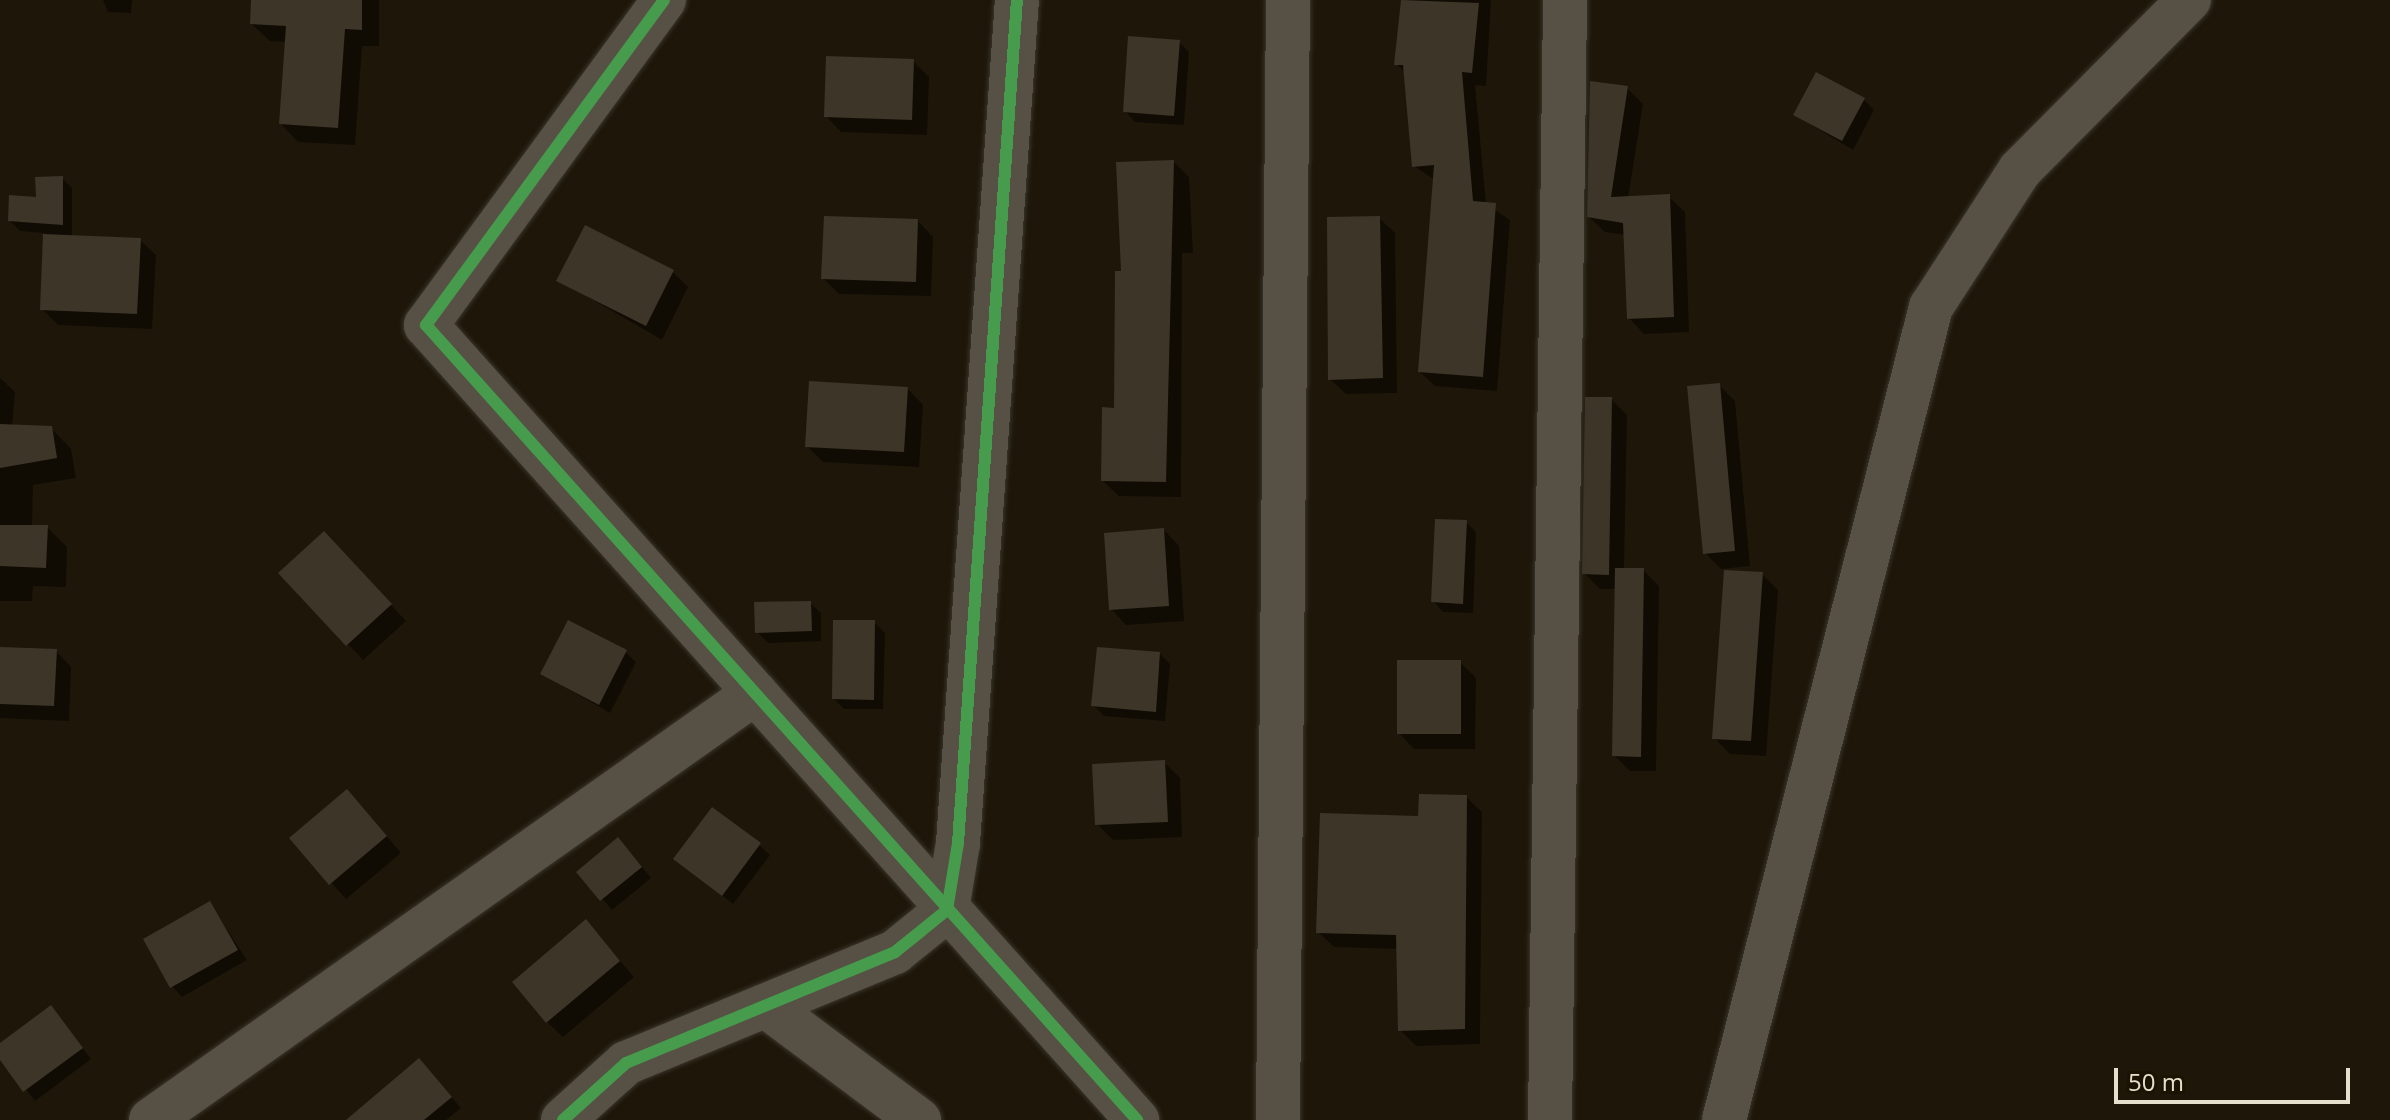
<!DOCTYPE html>
<style>
body{margin:0}
#map{position:relative;width:2390px;height:1120px;overflow:hidden;background:#1e1709;font-family:"Open Sans",sans-serif}
div>[style]{position:absolute}
[style*='--x']{left:calc(var(--x)*1px);top:calc(var(--y)*1px);width:calc(var(--w)*1px);rotate:calc(var(--a)*1deg)}
.shadow>*{inset:0;background:#0007}
.building>*{inset:0;background:#3d3528}
.roads{filter:drop-shadow(0 0 2px #39342b) drop-shadow(0 0 2px #39342b)}
.minor>*{height:44px;margin:-22px;padding:0 22px;transform-origin:22px;border-radius:22px;background:#565045}
.cycleway>*{height:12px;margin:-6px;padding:0 6px;transform-origin:6px;border-radius:6px;background:#469c4c}
span{translate:-50% -50%;white-space:nowrap;text-align:center;line-height:1.15;-webkit-text-stroke:6px #1b1200;paint-order:stroke}
.scale{position:absolute;left:2114px;top:1068px;width:236px;height:36px;box-sizing:border-box;border:4px solid #e7dfce;border-top:0;padding-left:10px;font-size:24px;line-height:28px;white-space:nowrap;color:#e7dfce;-webkit-text-stroke:6px #1b1200;paint-order:stroke}
</style>
<div id="map">
<div class="shadow">
<i style="clip-path:polygon(103px 0,132px 0,131px 13px,108px 12px)"></i>
<i style="clip-path:polygon(253px 0,379px 0,379px 46px,362px 46px,355px 145px,298px 142px,281px 124px,286px 42px,270px 41px,252px 24px)"></i>
<i style="clip-path:polygon(1408px 0,1491px 0,1486px 86px,1475px 85px,1486px 204px,1510px 220px,1497px 391px,1435px 386px,1420px 372px,1435px 180px,1414px 166px,1405px 73px,1397px 64px)"></i>
<i style="clip-path:polygon(1179px 42px,1189px 52px,1184px 125px,1135px 122px,1125px 111px)"></i>
<i style="clip-path:polygon(913px 61px,929px 77px,927px 135px,841px 132px,826px 116px)"></i>
<i style="clip-path:polygon(1627px 88px,1643px 104px,1628px 198px,1669px 197px,1685px 212px,1689px 332px,1644px 334px,1629px 318px,1626px 235px,1605px 232px,1589px 217px)"></i>
<i style="clip-path:polygon(1864px 100px,1874px 110px,1853px 150px,1795px 115px)"></i>
<i style="clip-path:polygon(1174px 162px,1189px 177px,1193px 253px,1182px 253px,1181px 497px,1119px 496px,1103px 481px)"></i>
<i style="clip-path:polygon(62px 178px,72px 188px,72px 237px,140px 240px,156px 255px,152px 329px,58px 325px,42px 309px,45px 233px,20px 231px,10px 221px)"></i>
<i style="clip-path:polygon(1379px 218px,1395px 233px,1397px 393px,1346px 394px,1330px 379px)"></i>
<i style="clip-path:polygon(918px 221px,933px 237px,931px 296px,839px 294px,823px 278px)"></i>
<i style="clip-path:polygon(673px 272px,688px 287px,662px 340px,559px 280px)"></i>
<i style="clip-path:polygon(0 378px,15px 392px,12px 427px,51px 428px,71px 449px,76px 478px,33px 485px,32px 527px,47px 527px,67px 547px,66px 587px,33px 586px,32px 601px,0 601px)"></i>
<i style="clip-path:polygon(1719px 385px,1735px 401px,1750px 566px,1721px 569px,1705px 553px)"></i>
<i style="clip-path:polygon(908px 389px,923px 405px,919px 467px,823px 462px,807px 446px)"></i>
<i style="clip-path:polygon(1611px 399px,1627px 415px,1624px 570px,1643px 570px,1659px 586px,1656px 771px,1630px 771px,1614px 755px,1616px 589px,1600px 589px,1584px 573px)"></i>
<i style="clip-path:polygon(1466px 522px,1476px 532px,1473px 613px,1443px 612px,1433px 601px)"></i>
<i style="clip-path:polygon(1164px 530px,1179px 546px,1184px 621px,1126px 625px,1111px 609px)"></i>
<i style="clip-path:polygon(339px 549px,406px 621px,363px 660px,281px 573px)"></i>
<i style="clip-path:polygon(1762px 574px,1778px 590px,1766px 756px,1730px 754px,1714px 738px)"></i>
<i style="clip-path:polygon(810px 603px,821px 613px,821px 641px,768px 643px,757px 632px)"></i>
<i style="clip-path:polygon(874px 622px,885px 633px,883px 709px,844px 709px,834px 699px)"></i>
<i style="clip-path:polygon(0 649px,56px 651px,71px 667px,69px 721px,0 718px)"></i>
<i style="clip-path:polygon(625px 652px,636px 662px,610px 713px,542px 674px)"></i>
<i style="clip-path:polygon(1160px 654px,1170px 664px,1165px 721px,1104px 716px,1094px 706px)"></i>
<i style="clip-path:polygon(1460px 662px,1476px 678px,1475px 749px,1414px 749px,1399px 733px)"></i>
<i style="clip-path:polygon(1164px 762px,1180px 778px,1182px 837px,1113px 840px,1097px 824px)"></i>
<i style="clip-path:polygon(1466px 797px,1482px 812px,1480px 1044px,1416px 1046px,1400px 1030px,1398px 949px,1334px 947px,1318px 932px,1420px 818px)"></i>
<i style="clip-path:polygon(362px 807px,401px 853px,346px 899px,292px 839px)"></i>
<i style="clip-path:polygon(759px 845px,770px 855px,733px 904px,675px 858px)"></i>
<i style="clip-path:polygon(628px 850px,651px 878px,612px 910px,579px 872px)"></i>
<i style="clip-path:polygon(210px 904px,247px 960px,182px 997px,172px 986px)"></i>
<i style="clip-path:polygon(586px 922px,634px 977px,563px 1037px,547px 1022px)"></i>
<i style="clip-path:polygon(51px 1008px,91px 1059px,35px 1101px,0 1057px,0 1046px)"></i>
<i style="clip-path:polygon(429px 1071px,461px 1108px,446px 1120px,374px 1120px)"></i>
</div>
<div class="building">
<i style="clip-path:polygon(251px 0,362px 0,362px 30px,345px 29px,338px 128px,279px 124px,286px 26px,250px 24px)"></i>
<i style="clip-path:polygon(1401px 0,1479px 3px,1472px 73px,1462px 72px,1473px 201px,1496px 203px,1483px 377px,1418px 372px,1434px 165px,1412px 167px,1403px 65px,1394px 65px)"></i>
<i style="clip-path:polygon(1128px 36px,1180px 40px,1174px 116px,1123px 112px)"></i>
<i style="clip-path:polygon(826px 56px,914px 59px,912px 120px,824px 117px)"></i>
<i style="clip-path:polygon(1816px 72px,1865px 98px,1842px 141px,1793px 115px)"></i>
<i style="clip-path:polygon(1590px 81px,1628px 86px,1611px 197px,1670px 194px,1674px 317px,1627px 319px,1623px 223px,1587px 217px)"></i>
<i style="clip-path:polygon(1174px 160px,1166px 482px,1101px 481px,1102px 407px,1114px 408px,1115px 271px,1121px 271px,1116px 162px)"></i>
<i style="clip-path:polygon(63px 176px,63px 225px,8px 221px,9px 195px,36px 197px,35px 177px)"></i>
<i style="clip-path:polygon(824px 216px,918px 219px,916px 282px,821px 279px)"></i>
<i style="clip-path:polygon(1380px 216px,1383px 378px,1328px 380px,1327px 217px)"></i>
<i style="clip-path:polygon(585px 225px,674px 270px,646px 326px,556px 281px)"></i>
<i style="clip-path:polygon(43px 234px,141px 238px,137px 314px,40px 310px)"></i>
<i style="clip-path:polygon(809px 381px,908px 387px,904px 452px,805px 447px)"></i>
<i style="clip-path:polygon(1720px 383px,1735px 551px,1703px 554px,1687px 386px)"></i>
<i style="clip-path:polygon(1585px 397px,1612px 397px,1609px 575px,1582px 574px)"></i>
<i style="clip-path:polygon(0 424px,52px 426px,57px 458px,0 468px)"></i>
<i style="clip-path:polygon(1435px 519px,1467px 520px,1463px 604px,1431px 602px)"></i>
<i style="clip-path:polygon(0 525px,48px 525px,46px 568px,0 566px)"></i>
<i style="clip-path:polygon(1164px 528px,1169px 606px,1109px 610px,1104px 533px)"></i>
<i style="clip-path:polygon(324px 531px,392px 604px,346px 646px,278px 573px)"></i>
<i style="clip-path:polygon(1615px 568px,1644px 568px,1641px 757px,1612px 756px)"></i>
<i style="clip-path:polygon(1724px 570px,1763px 572px,1751px 741px,1712px 739px)"></i>
<i style="clip-path:polygon(811px 601px,812px 631px,755px 633px,754px 602px)"></i>
<i style="clip-path:polygon(568px 620px,627px 650px,599px 705px,540px 674px)"></i>
<i style="clip-path:polygon(833px 620px,875px 620px,874px 700px,832px 699px)"></i>
<i style="clip-path:polygon(0 647px,57px 649px,54px 706px,0 704px)"></i>
<i style="clip-path:polygon(1097px 647px,1160px 652px,1156px 712px,1091px 706px)"></i>
<i style="clip-path:polygon(1397px 660px,1461px 660px,1461px 734px,1397px 734px)"></i>
<i style="clip-path:polygon(1165px 760px,1168px 822px,1095px 825px,1092px 764px)"></i>
<i style="clip-path:polygon(347px 789px,387px 836px,329px 885px,289px 838px)"></i>
<i style="clip-path:polygon(1419px 794px,1467px 795px,1465px 1029px,1398px 1031px,1396px 935px,1316px 933px,1320px 813px,1418px 816px)"></i>
<i style="clip-path:polygon(712px 807px,761px 843px,722px 896px,673px 859px)"></i>
<i style="clip-path:polygon(618px 837px,642px 867px,600px 901px,576px 872px)"></i>
<i style="clip-path:polygon(210px 901px,238px 950px,170px 988px,143px 939px)"></i>
<i style="clip-path:polygon(586px 919px,620px 961px,546px 1023px,512px 982px)"></i>
<i style="clip-path:polygon(51px 1005px,83px 1048px,23px 1092px,0 1060px,0 1043px)"></i>
<i style="clip-path:polygon(419px 1058px,452px 1097px,424px 1120px,346px 1120px)"></i>
</div>
<div class="roads">
<div class="minor">
<i style="--x:664;--y:0;--w:403;--a:126.2"></i>
<i style="--x:426;--y:325;--w:1067;--a:48.19"></i>
<i style="--x:766;--y:1006;--w:191;--a:36.7"></i>
<i style="--x:151;--y:1120;--w:740;--a:-35.26"></i>
<i style="--x:563;--y:1120;--w:85;--a:-42.1"></i>
<i style="--x:626;--y:1063;--w:291;--a:-22.4"></i>
<i style="--x:895;--y:952;--w:67;--a:-38.9"></i>
<i style="--x:947;--y:910;--w:68;--a:-80.7"></i>
<i style="--x:958;--y:843;--w:845;--a:-86"></i>
<i style="--x:1278;--y:1120;--w:1120;--a:-89.49"></i>
<i style="--x:1550;--y:1120;--w:1120;--a:-89.23"></i>
<i style="--x:1724;--y:1120;--w:839;--a:-75.72"></i>
<i style="--x:1931;--y:307;--w:163;--a:-57"></i>
<i style="--x:2020;--y:170;--w:240;--a:-45.2"></i>
</div>
</div>
<div class="cycleway">
<i style="--x:664;--y:0;--w:403;--a:126.2"></i>
<i style="--x:426;--y:325;--w:1067;--a:48.19"></i>
<i style="--x:563;--y:1120;--w:85;--a:-42.1"></i>
<i style="--x:626;--y:1063;--w:291;--a:-22.4"></i>
<i style="--x:895;--y:952;--w:67;--a:-38.9"></i>
<i style="--x:947;--y:910;--w:68;--a:-80.7"></i>
<i style="--x:958;--y:843;--w:845;--a:-86"></i>
</div>
<div class="scale">50 m</div>
</div>
